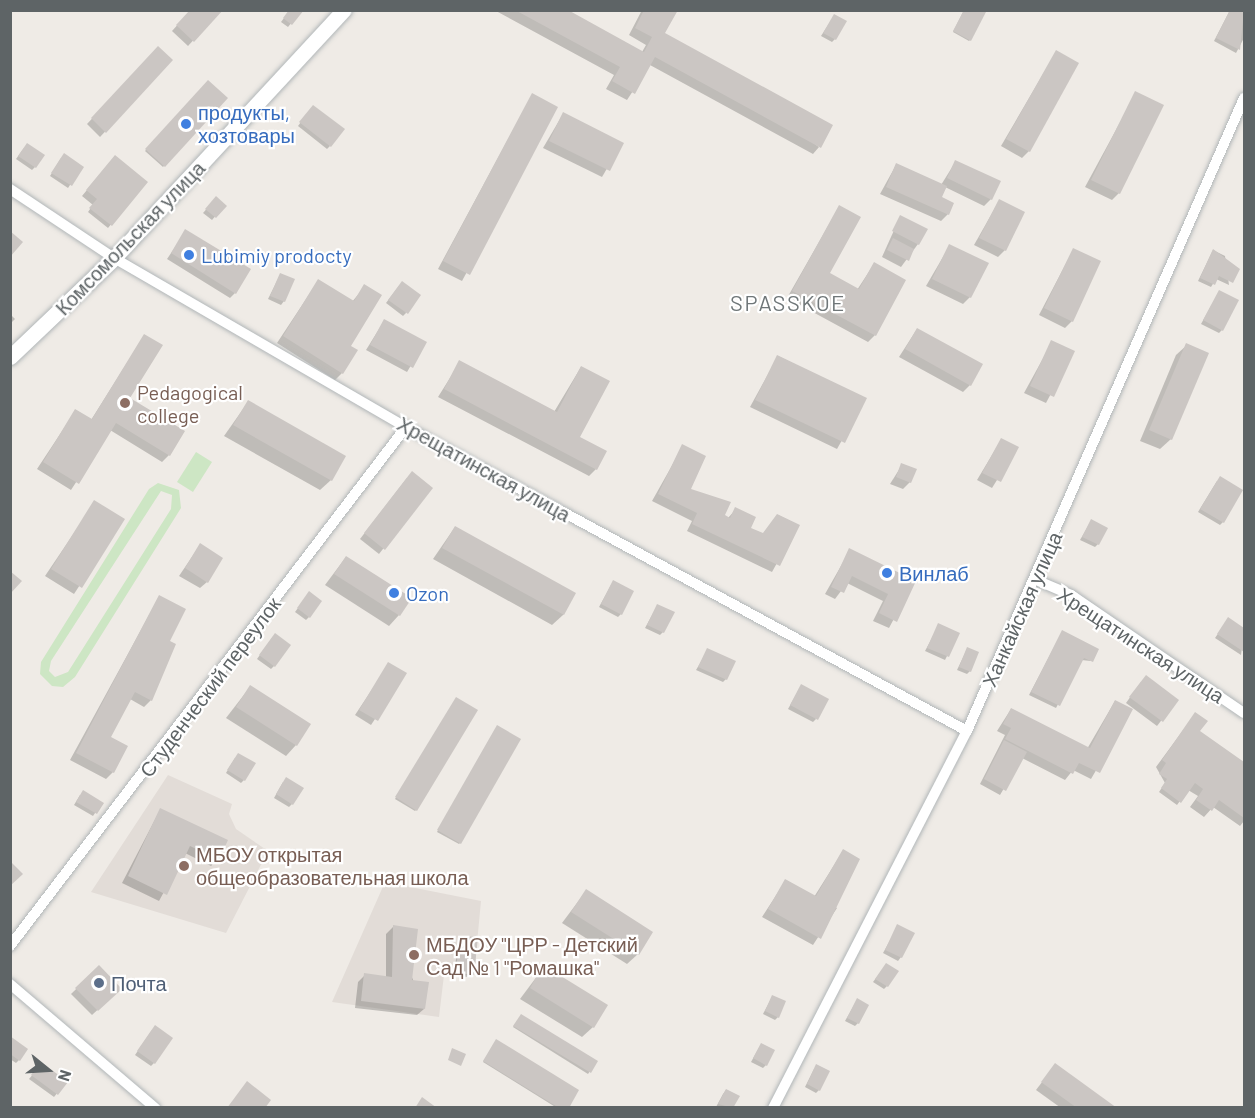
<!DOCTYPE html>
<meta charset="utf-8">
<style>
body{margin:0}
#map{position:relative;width:1255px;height:1118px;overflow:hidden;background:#efebe6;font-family:Barlow,sans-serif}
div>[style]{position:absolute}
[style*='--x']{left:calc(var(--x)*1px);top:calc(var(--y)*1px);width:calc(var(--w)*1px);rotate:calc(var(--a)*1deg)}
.education>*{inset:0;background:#e2dcd7}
.green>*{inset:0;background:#cde6c4}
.shadow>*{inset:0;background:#0003}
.building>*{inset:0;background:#cbc6c3}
.roads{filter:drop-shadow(0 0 2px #b1b6b8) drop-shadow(0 0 2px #b1b6b8)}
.street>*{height:10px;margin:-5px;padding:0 5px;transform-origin:5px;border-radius:5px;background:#fff}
.secondary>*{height:15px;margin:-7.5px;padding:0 7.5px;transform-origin:7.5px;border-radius:7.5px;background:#fff}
.dots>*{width:16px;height:16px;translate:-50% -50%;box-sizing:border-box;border:3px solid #fff;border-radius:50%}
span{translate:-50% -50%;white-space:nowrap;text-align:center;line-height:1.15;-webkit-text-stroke:4.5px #fff;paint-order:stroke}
.shop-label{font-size:20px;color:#366cbe}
.left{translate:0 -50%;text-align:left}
.street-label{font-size:20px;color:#5e6466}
.education-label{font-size:20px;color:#785e54}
.service-label{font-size:20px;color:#4e5e75}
.quarter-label{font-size:22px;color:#6f7678;letter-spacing:1.5px}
.frame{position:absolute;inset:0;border:12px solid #5e6466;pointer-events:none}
.north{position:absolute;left:18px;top:1040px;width:60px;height:60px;-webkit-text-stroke:4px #fff;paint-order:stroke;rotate:108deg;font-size:16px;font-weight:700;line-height:24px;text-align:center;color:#5e6466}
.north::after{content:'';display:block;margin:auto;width:21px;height:27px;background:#5e6466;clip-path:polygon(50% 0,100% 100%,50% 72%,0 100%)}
</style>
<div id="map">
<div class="education">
<i style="clip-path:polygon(168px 775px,232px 804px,229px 814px,236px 829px,268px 851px,226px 933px,91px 892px)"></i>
<i style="clip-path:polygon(385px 882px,481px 901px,474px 975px,444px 975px,439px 1017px,332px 1002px)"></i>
</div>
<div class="green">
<i style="clip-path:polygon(196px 452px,212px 462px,193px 492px,177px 482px)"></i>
<i style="clip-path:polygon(evenodd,158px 483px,179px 490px,181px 508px,75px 677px,63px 687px,52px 686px,40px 674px,41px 662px,149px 489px,158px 483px,161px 491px,172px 495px,171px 509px,68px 672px,55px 677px,49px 671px,51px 661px,161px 491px)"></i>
</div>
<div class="shadow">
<i style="clip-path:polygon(191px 10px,221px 10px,188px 46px,172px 31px)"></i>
<i style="clip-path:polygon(290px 10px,302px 10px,288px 27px,281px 22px)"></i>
<i style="clip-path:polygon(565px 10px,642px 52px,646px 45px,629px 35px,642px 10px,676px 10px,663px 34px,819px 147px,813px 154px,650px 65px,627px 100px,606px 89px,614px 75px,496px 11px)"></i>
<i style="clip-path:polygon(964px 10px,970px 40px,969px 41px,953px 32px)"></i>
<i style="clip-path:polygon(1230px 10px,1244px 11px,1244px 38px,1236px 53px,1214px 41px)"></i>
<i style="clip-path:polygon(834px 16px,835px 39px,832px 42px,821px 36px)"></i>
<i style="clip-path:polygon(158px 48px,171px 61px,100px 137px,87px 124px)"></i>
<i style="clip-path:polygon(1056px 52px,1029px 151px,1022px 158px,1001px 146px)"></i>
<i style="clip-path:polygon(208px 82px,225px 98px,163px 167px,145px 151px)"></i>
<i style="clip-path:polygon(1136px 93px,1119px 193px,1112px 200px,1085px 187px)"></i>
<i style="clip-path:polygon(532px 95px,556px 108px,462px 281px,438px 269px)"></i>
<i style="clip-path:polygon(310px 110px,330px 146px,327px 149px,298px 126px)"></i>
<i style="clip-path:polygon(563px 114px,622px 143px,602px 177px,543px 148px)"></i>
<i style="clip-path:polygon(24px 148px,35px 167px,32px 170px,16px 159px)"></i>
<i style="clip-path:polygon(61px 158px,82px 167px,68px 188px,50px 176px)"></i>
<i style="clip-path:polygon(956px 161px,991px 199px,984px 206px,945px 187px,940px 198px,948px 214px,941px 221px,880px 194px,896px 165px,941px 185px)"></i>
<i style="clip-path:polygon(110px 162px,146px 182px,108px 228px,88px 212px,93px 205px,82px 196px)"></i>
<i style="clip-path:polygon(216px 198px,224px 206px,212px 220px,203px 213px)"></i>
<i style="clip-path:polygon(999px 201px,1005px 250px,998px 257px,974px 245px)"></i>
<i style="clip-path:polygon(839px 207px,828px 274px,857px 290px,874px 264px,875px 335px,868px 342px,787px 298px)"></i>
<i style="clip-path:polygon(900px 217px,918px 244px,901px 267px,882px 257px)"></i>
<i style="clip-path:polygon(186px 231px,235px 293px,230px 298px,167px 259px)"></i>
<i style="clip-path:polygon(950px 245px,970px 297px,963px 304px,926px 286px)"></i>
<i style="clip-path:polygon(1073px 250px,1072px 321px,1065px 328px,1039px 315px)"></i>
<i style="clip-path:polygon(1213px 250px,1225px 256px,1229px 285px,1216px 279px,1211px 287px,1198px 281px)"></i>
<i style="clip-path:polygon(280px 275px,284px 301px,281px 305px,268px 299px)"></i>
<i style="clip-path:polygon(318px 281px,352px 302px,365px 286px,342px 373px,335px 380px,277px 343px)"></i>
<i style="clip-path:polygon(399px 286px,406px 313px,403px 316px,386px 303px)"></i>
<i style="clip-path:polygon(1219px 292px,1222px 330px,1219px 333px,1201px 324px)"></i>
<i style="clip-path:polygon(10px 314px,15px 319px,10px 324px)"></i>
<i style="clip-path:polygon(384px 321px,425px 342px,407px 372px,366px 350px)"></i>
<i style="clip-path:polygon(917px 329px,970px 385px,963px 392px,899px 357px)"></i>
<i style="clip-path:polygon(144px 336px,128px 398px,183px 432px,169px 455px,162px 462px,110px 430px,71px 490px,37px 469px,76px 410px,91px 420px)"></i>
<i style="clip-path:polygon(1052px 342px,1073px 352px,1046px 403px,1024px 393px)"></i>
<i style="clip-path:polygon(1187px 345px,1171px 439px,1160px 449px,1140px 441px,1176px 355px)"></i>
<i style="clip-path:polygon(778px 356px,865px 399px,837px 449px,750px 407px)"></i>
<i style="clip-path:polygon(460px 362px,554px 412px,581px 367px,578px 437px,596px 469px,589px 476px,438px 397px)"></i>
<i style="clip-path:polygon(248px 402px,331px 480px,320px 490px,224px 436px)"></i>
<i style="clip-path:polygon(1001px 440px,1017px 448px,992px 488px,977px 480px)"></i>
<i style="clip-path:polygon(683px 446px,689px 489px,723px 516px,728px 518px,736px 509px,749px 529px,762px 535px,778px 515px,798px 525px,772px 572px,687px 531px,692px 521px,652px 501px)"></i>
<i style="clip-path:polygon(902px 465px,910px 482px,903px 489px,890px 484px)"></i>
<i style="clip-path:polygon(407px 478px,431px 488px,379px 554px,360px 539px)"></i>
<i style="clip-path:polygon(1217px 481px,1223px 522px,1220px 525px,1198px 512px)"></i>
<i style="clip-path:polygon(95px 502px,123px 519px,74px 594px,45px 576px)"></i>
<i style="clip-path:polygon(1091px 521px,1098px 544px,1095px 547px,1080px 540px)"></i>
<i style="clip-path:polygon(455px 527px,574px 593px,563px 615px,552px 625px,433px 559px)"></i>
<i style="clip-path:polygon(200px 545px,207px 582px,200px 588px,179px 576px)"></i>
<i style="clip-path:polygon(850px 550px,914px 581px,889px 628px,873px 621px,883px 601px,847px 583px,835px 599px,825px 594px)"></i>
<i style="clip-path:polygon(346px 557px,399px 615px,389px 626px,325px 585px)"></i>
<i style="clip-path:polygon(611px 585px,621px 614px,618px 617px,599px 607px)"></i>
<i style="clip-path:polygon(307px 596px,309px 617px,306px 620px,295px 612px)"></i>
<i style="clip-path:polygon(159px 597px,168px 641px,151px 700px,144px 707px,130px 699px,109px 738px,113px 772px,106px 779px,70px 760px)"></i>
<i style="clip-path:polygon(657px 606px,663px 632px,660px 635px,645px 628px)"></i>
<i style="clip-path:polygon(1228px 619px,1244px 630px,1241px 655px,1215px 638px)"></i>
<i style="clip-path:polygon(939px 625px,958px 634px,945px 660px,925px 651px)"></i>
<i style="clip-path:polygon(1062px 632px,1091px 661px,1081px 660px,1056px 708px,1029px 695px)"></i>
<i style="clip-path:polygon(272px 638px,274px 666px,271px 669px,257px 659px)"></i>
<i style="clip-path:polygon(967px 649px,970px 671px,967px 674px,957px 670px)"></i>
<i style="clip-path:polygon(708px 650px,726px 679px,723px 682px,696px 670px)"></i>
<i style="clip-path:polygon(389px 664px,405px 674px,371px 725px,355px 715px)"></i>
<i style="clip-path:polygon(1141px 682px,1177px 700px,1157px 726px,1126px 703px)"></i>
<i style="clip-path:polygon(801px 686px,816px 719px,813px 722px,788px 709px)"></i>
<i style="clip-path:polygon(250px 687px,296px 745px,286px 756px,226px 718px)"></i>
<i style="clip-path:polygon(456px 700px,416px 810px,415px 811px,395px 799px)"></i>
<i style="clip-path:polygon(1115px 701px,1131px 710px,1091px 779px,1073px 770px,1065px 780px,1022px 758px,1000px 795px,980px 784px,1005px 735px,997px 731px,1011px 709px,1087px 749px)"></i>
<i style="clip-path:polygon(1195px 714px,1198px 732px,1244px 764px,1244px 821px,1240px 826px,1213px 807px,1204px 817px,1190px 807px,1198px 796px,1188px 790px,1177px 805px,1159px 792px,1165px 783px,1156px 767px)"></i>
<i style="clip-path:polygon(496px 728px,460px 843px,459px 844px,437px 832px)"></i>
<i style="clip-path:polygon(235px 758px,244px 780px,241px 783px,226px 773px)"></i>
<i style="clip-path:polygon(283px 782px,292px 804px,289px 807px,274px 798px)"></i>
<i style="clip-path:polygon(80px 795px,102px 803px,93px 816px,74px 805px)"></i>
<i style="clip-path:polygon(160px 810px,218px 859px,211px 866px,185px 853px,159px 901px,122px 883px)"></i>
<i style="clip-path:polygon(843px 851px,832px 905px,837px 908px,813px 945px,762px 917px,786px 880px,814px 897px)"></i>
<i style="clip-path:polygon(586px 891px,638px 954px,627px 964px,562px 923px)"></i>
<i style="clip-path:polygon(898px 926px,901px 957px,898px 961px,883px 953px)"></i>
<i style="clip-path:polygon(393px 927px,424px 1009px,417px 1015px,355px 1008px,358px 982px,365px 975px,386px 977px,386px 934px)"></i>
<i style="clip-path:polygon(460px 937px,473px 974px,470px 977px,453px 976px)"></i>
<i style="clip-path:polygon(886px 965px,887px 986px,884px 989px,873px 982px)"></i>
<i style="clip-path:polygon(99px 967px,120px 989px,92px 1015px,71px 994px)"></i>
<i style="clip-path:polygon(544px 967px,593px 1027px,582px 1037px,520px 999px)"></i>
<i style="clip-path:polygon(772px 997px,778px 1017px,775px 1020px,763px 1014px)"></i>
<i style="clip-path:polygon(857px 1000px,858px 1023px,855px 1026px,845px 1021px)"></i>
<i style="clip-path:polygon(520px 1017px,596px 1062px,588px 1074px,513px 1027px)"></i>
<i style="clip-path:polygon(152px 1030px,154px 1063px,151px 1066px,135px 1055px)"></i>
<i style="clip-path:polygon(10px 1038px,19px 1060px,16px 1063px,10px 1059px)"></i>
<i style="clip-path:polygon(495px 1042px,567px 1108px,557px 1108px,483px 1062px)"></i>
<i style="clip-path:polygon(759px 1048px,766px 1065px,763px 1068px,751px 1062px)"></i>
<i style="clip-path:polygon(1055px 1065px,1115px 1108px,1061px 1108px,1036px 1090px)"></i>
<i style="clip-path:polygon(39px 1067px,66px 1082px,54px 1097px,29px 1079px)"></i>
<i style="clip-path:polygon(814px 1069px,819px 1090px,816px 1093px,805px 1087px)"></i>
<i style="clip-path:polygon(726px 1090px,732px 1108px,716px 1107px,723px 1094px)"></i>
</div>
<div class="building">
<i style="clip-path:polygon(190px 10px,223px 10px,194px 42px,176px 25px)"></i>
<i style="clip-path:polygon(289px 10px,304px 10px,292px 25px,283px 18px)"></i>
<i style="clip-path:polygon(515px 10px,568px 10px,644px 52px,652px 37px,635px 28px,644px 10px,678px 10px,665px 33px,833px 125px,821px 148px,655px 57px,635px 94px,612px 81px,620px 67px)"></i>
<i style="clip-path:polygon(964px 10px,987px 10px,971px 41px,953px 31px)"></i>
<i style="clip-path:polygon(1230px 10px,1244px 10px,1240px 50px,1216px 38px)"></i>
<i style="clip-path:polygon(834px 14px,847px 21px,836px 40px,823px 33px)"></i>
<i style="clip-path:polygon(158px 46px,173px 60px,106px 133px,91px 118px)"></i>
<i style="clip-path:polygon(1056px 50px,1079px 63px,1030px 152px,1006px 139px)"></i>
<i style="clip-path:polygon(208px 80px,228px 98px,165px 167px,145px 149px)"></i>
<i style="clip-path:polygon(1135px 91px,1164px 105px,1120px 194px,1091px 180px)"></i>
<i style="clip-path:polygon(532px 93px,558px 107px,470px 275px,443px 261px)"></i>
<i style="clip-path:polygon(313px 105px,345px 129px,331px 147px,299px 122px)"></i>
<i style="clip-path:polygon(563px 112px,624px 143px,610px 171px,549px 141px)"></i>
<i style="clip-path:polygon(27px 143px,45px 155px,36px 168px,18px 156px)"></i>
<i style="clip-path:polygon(64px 153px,84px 167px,72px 186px,51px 173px)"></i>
<i style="clip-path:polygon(115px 155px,148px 182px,112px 226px,89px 208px,97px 199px,86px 190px)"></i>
<i style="clip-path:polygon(955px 160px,1001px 181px,992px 200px,947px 178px)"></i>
<i style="clip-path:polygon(896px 163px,947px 186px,942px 197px,954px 203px,949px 215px,886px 187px)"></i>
<i style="clip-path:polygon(216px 196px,227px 206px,216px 218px,205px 209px)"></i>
<i style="clip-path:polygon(999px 199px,1025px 212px,1006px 251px,979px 238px)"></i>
<i style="clip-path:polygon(839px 205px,861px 217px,830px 273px,859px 289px,874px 262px,906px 280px,876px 336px,792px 291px)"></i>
<i style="clip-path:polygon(900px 215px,928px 229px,919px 245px,892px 231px)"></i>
<i style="clip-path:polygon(185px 229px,251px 269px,236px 294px,171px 253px)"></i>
<i style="clip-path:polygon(10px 231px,23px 242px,10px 257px)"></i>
<i style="clip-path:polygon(893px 238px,914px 249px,909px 261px,887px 250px)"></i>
<i style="clip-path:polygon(949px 244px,989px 263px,971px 298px,932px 279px)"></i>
<i style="clip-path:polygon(1073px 248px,1101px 261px,1073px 322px,1044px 308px)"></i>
<i style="clip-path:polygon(1213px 249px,1240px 269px,1233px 283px,1219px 276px,1215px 285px,1200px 278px)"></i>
<i style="clip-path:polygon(280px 273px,295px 279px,285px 302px,270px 296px)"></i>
<i style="clip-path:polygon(318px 279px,354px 301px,364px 284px,382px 295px,351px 346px,358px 350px,343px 374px,283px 336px)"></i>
<i style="clip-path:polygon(402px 281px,421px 295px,408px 314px,388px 300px)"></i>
<i style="clip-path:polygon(1219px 290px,1239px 300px,1223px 331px,1203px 320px)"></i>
<i style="clip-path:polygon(384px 319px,427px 342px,413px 368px,370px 345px)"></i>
<i style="clip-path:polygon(917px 328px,983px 364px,971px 386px,905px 349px)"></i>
<i style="clip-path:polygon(144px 334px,163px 345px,130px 398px,185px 431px,170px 456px,116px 423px,79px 484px,43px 462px,75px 409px,92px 419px)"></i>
<i style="clip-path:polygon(1051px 340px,1075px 351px,1054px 397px,1030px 386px)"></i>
<i style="clip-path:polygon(1186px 343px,1209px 353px,1172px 440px,1149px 430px)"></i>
<i style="clip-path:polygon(777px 355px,867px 398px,845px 443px,755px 400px)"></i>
<i style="clip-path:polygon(459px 360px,557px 412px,581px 366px,610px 381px,580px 437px,607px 451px,597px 470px,444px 389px)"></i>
<i style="clip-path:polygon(248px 400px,346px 456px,332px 481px,233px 425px)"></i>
<i style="clip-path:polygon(1001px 438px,1019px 447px,1001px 482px,982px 473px)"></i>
<i style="clip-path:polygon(682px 444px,706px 456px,691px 489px,731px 502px,725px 515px,730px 518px,735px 507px,756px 517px,751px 528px,763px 533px,777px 514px,800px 525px,780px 566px,692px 524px,697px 513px,658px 494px)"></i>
<i style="clip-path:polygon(901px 463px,917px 469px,911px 483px,896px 477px)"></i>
<i style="clip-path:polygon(412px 471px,433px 488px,385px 550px,364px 533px)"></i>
<i style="clip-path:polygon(1220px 476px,1243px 490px,1224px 523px,1200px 509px)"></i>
<i style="clip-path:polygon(94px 500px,125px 519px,82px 588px,51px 569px)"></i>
<i style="clip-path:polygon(1091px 519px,1108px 528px,1099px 545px,1082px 537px)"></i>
<i style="clip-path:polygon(455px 526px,576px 593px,564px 615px,442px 548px)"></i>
<i style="clip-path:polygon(200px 543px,223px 558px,208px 583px,185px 568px)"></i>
<i style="clip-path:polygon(849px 548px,916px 581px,897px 622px,879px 613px,888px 594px,852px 576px,844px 593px,831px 587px)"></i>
<i style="clip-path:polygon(346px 556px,412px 598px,400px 616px,334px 574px)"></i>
<i style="clip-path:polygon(10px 571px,22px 581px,10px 594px)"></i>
<i style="clip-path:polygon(613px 580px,634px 591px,622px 615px,601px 604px)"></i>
<i style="clip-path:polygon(309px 591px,322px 601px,310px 618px,297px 608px)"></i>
<i style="clip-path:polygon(159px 595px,186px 609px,170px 641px,176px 644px,152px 701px,135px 692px,111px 737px,128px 746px,114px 773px,76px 753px)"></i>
<i style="clip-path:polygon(657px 604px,675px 612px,664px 633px,647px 625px)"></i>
<i style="clip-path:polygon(1228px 617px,1244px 628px,1244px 652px,1217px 634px)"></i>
<i style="clip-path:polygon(938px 623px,960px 633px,949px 657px,927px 648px)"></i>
<i style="clip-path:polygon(1062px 630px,1099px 649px,1093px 662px,1084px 658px,1060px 706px,1031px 692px)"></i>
<i style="clip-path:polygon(275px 633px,291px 645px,275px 667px,259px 655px)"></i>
<i style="clip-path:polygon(967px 647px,979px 652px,971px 672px,959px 667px)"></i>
<i style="clip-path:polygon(707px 648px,736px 661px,727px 680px,698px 667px)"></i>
<i style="clip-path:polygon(388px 662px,407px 673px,378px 721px,359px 710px)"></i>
<i style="clip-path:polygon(1146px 675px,1179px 700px,1163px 722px,1129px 697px)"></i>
<i style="clip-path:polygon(801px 684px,829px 699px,818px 720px,790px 705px)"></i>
<i style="clip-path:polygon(250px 685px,311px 724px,297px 746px,236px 707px)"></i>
<i style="clip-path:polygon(456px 697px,478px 710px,417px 811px,395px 797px)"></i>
<i style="clip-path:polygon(1115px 700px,1133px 709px,1100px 773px,1079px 763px,1073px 774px,1005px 739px,1011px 728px,1003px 724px,1011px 708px,1090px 748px)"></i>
<i style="clip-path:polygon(1195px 712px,1208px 721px,1200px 731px,1244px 762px,1244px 818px,1219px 800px,1212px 811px,1196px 800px,1203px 789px,1195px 783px,1181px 803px,1161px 788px,1167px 779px,1159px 774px,1166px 763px,1162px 760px)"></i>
<i style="clip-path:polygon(497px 725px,521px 739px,461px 844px,437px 830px)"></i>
<i style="clip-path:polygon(1004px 740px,1027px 752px,1006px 791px,984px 779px)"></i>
<i style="clip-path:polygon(238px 753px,256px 763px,245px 781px,227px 770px)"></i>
<i style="clip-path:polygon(286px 777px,304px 788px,293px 805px,276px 794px)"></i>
<i style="clip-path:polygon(83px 790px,104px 803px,97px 814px,76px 802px)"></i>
<i style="clip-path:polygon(160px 808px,228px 840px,219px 860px,190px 846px,167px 895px,128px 876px)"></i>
<i style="clip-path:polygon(843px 849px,860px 859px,821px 939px,768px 909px,785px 879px,816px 896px)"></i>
<i style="clip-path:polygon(10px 861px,23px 874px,10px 886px)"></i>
<i style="clip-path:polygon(586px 889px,653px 932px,639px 955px,571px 912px)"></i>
<i style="clip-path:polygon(897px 924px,915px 933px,902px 958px,885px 950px)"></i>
<i style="clip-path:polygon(393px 925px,418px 929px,412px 980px,429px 982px,425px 1009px,361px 1001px,364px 973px,392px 977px)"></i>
<i style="clip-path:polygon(459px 936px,478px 937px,474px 975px,456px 973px)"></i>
<i style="clip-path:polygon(886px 963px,899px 971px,888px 987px,875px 979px)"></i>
<i style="clip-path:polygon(99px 965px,122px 989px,98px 1011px,75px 988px)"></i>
<i style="clip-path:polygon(543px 965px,608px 1005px,594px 1028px,530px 988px)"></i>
<i style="clip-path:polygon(772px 995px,786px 1001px,779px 1018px,765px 1011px)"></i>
<i style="clip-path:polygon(857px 998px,869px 1005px,859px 1024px,847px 1018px)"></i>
<i style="clip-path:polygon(521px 1014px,598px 1061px,591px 1073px,513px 1026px)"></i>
<i style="clip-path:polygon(155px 1025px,173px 1038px,155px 1064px,137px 1051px)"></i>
<i style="clip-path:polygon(10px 1036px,28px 1049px,20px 1061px,10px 1054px)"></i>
<i style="clip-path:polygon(496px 1039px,579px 1090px,569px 1108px,559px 1108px,483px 1061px)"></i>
<i style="clip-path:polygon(761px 1043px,775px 1050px,767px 1066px,753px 1058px)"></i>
<i style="clip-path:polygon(452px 1048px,466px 1054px,461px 1066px,448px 1060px)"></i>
<i style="clip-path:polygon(41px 1062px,68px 1082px,58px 1095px,31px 1075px)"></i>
<i style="clip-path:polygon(1055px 1063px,1117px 1108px,1077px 1108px,1041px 1082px)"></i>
<i style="clip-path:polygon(816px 1064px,830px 1071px,820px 1091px,807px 1084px)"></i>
<i style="clip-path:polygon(247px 1081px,271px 1100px,265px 1108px,227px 1108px)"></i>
<i style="clip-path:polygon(726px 1089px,740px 1096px,733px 1108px,718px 1104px)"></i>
<i style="clip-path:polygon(422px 1097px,437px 1108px,415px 1108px)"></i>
</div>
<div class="roads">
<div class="street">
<i style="--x:10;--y:189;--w:125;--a:33.6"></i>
<i style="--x:114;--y:258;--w:337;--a:30.1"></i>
<i style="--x:406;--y:427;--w:638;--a:28.45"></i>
<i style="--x:1036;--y:580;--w:38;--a:23"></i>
<i style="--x:1071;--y:595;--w:209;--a:34.3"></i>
<i style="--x:10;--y:946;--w:653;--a:-52.66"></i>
<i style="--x:10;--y:984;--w:191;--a:40.5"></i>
<i style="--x:773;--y:1108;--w:424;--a:-62.8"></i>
<i style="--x:967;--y:731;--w:691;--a:-66.37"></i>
</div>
<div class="secondary">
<i style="--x:10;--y:357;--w:144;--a:-43.6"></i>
<i style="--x:114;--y:258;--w:338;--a:-47.2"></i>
</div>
</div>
<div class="dots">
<i style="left:186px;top:124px;background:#3f7fe0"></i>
<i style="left:189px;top:255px;background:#3f7fe0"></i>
<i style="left:125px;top:403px;background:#8d6e63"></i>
<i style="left:887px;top:573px;background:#3f7fe0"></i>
<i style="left:394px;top:593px;background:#3f7fe0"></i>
<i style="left:184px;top:866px;background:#8d6e63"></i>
<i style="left:414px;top:955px;background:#8d6e63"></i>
<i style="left:99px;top:983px;background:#5c6f8a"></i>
</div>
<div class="shop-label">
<span class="left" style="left:198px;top:124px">продукты,<br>хозтовары</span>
<span class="left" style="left:201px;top:255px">Lubimiy prodocty</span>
<span class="left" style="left:899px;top:573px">Винлаб</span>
<span class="left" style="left:406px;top:593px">Ozon</span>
</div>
<div class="street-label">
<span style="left:130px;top:238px;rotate:-46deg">Комсомольская улица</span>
<span style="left:484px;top:469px;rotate:29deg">Хрещатинская улица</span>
<span style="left:1022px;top:609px;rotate:-66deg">Ханкайская улица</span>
<span style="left:1141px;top:645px;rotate:33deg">Хрещатинская улица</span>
<span style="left:210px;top:687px;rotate:-53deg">Студенческий переулок</span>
</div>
<div class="education-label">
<span class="left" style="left:137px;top:404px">Pedagogical<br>college</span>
<span class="left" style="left:196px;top:866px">МБОУ открытая<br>общеобразовательная школа</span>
<span class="left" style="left:426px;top:956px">МБДОУ "ЦРР - Детский<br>Сад № 1 "Ромашка"</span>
</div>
<div class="service-label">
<span class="left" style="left:111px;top:983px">Почта</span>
</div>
<div class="quarter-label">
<span style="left:788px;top:303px">SPASSKOE</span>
</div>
<div class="frame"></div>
<div class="north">N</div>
</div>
